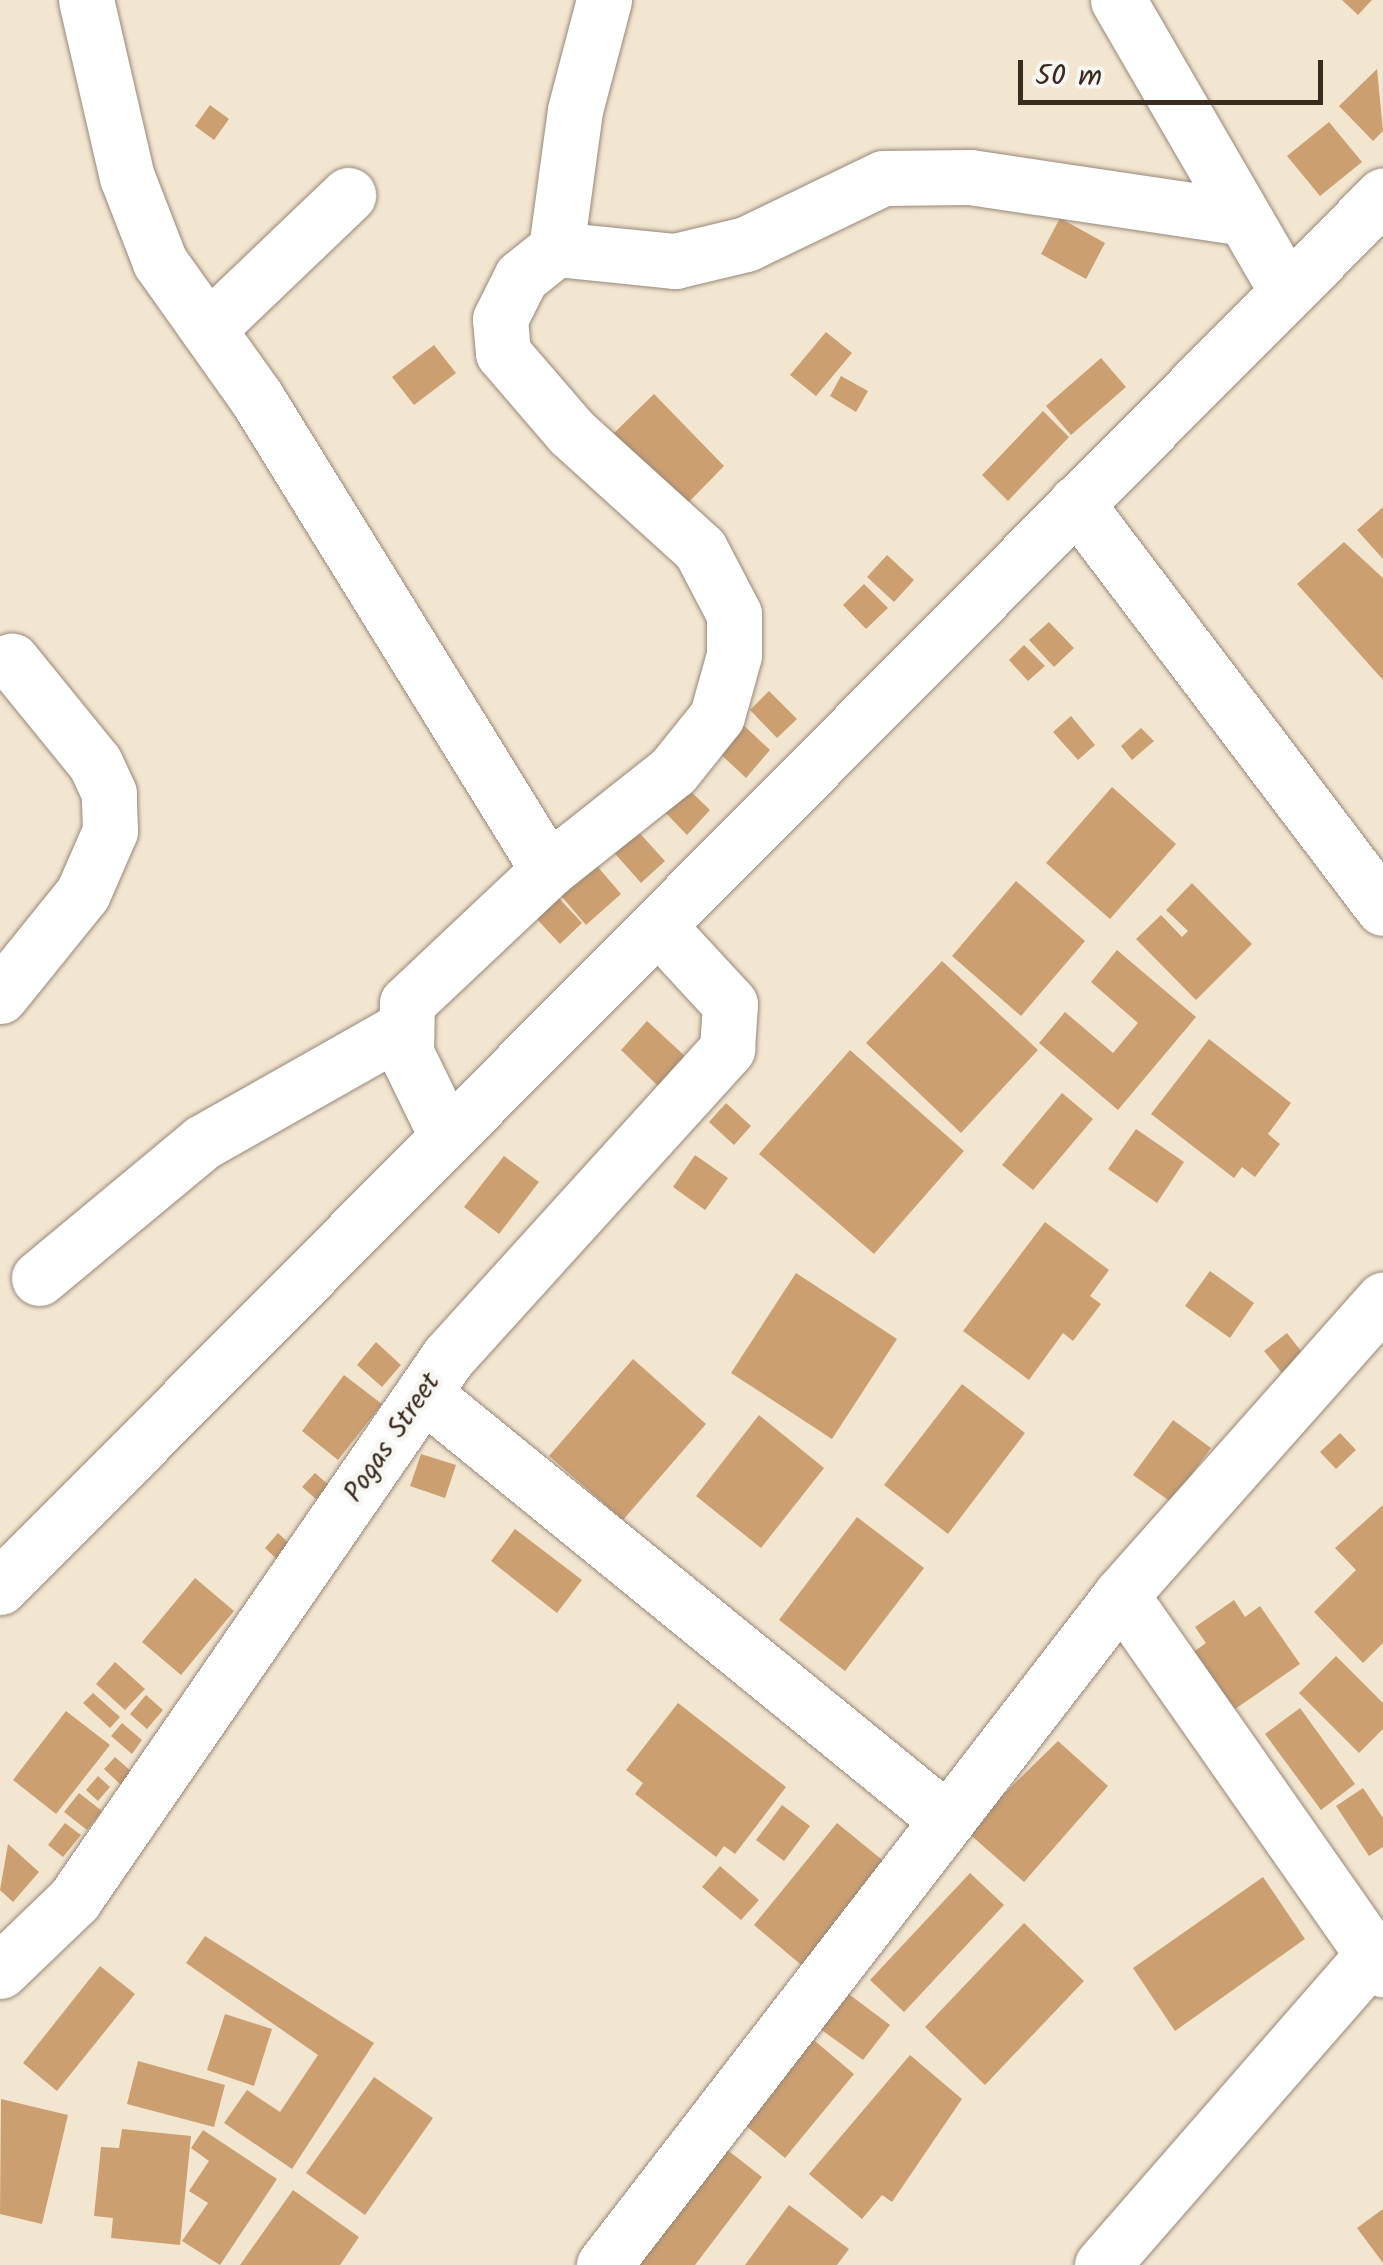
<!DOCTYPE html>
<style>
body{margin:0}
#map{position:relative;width:1383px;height:2265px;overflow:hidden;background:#f3e6d1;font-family:Kalam,sans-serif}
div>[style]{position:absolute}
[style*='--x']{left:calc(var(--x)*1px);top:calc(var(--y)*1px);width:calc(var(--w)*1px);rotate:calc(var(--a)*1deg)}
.building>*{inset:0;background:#cc9f71}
.roads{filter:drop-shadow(0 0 2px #978878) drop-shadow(0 0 2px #978878)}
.minor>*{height:55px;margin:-27.5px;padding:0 27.5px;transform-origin:27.5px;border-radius:27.5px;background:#fff}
span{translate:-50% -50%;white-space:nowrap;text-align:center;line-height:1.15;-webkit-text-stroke:10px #f6f6f2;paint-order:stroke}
.street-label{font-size:28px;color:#3b2a1e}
.scale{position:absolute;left:1018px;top:60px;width:305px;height:45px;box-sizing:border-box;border:5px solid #3b2a1e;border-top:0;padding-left:12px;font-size:30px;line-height:35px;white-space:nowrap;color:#3b2a1e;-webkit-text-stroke:8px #f6f6f2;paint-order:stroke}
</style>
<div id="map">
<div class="building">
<i style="clip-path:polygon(1342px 0,1372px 0,1358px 15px)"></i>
<i style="clip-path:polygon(1377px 69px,1383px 131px,1373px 141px,1339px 106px)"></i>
<i style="clip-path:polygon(210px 105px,229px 119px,214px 140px,195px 126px)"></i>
<i style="clip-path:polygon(1329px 122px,1362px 162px,1320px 196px,1287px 156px)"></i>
<i style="clip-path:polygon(1060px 218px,1105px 243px,1086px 279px,1041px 254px)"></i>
<i style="clip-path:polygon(826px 332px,852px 353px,816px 396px,790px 375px)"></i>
<i style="clip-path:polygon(434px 345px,456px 373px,414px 405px,392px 377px)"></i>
<i style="clip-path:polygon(1101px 358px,1126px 387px,1071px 435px,1046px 406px)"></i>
<i style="clip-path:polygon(841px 376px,868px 391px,856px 412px,830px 396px)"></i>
<i style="clip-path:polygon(654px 394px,724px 466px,684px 507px,613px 434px)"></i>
<i style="clip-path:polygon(1043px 411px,1069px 437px,1008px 501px,982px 475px)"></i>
<i style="clip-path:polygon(1383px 507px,1383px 559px,1357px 530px)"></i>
<i style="clip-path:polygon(1344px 542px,1383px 578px,1383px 680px,1297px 584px)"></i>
<i style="clip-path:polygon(887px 555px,914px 580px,894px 602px,867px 577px)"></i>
<i style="clip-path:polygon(864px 584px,888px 608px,866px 629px,843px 605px)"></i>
<i style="clip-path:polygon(1049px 622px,1074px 648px,1054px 667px,1029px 640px)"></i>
<i style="clip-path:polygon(1024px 645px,1045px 666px,1028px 681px,1009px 660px)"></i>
<i style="clip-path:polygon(769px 691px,797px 719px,777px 738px,750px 710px)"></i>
<i style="clip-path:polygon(1071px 716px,1095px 745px,1078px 760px,1053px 732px)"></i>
<i style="clip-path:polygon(738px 720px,770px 750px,746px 778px,714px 748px)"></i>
<i style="clip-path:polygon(1141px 728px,1154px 741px,1132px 760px,1121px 746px)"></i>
<i style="clip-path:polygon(682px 783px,710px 810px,687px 835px,659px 806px)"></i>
<i style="clip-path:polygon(1112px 787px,1176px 844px,1110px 919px,1046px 863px)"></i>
<i style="clip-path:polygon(634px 827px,665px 861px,641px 883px,610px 848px)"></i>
<i style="clip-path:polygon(592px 860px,621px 894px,586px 925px,557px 891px)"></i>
<i style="clip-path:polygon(1016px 881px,1085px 941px,1021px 1016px,952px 956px)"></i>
<i style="clip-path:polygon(1192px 883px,1252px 944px,1196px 1000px,1136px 939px,1161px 915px,1182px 937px,1188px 931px,1166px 910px)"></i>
<i style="clip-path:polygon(557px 896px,582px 923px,560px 944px,535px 917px)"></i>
<i style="clip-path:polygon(1117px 950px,1196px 1017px,1118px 1110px,1039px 1043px,1065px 1012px,1113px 1053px,1138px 1023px,1091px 982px)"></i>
<i style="clip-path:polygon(942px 961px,1038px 1050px,961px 1133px,866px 1043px)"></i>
<i style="clip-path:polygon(647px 1021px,686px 1057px,659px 1087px,621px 1050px)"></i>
<i style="clip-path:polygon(1209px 1039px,1291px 1103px,1268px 1134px,1280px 1144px,1255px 1177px,1242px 1167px,1234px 1178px,1151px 1114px)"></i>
<i style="clip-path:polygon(850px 1050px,964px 1151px,874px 1254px,759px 1154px)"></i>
<i style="clip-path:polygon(1062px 1093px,1093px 1119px,1033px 1190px,1002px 1165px)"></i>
<i style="clip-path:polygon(726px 1103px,751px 1126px,734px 1145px,709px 1122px)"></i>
<i style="clip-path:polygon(1136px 1129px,1184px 1162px,1157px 1203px,1108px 1169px)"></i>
<i style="clip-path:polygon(695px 1155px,728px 1178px,705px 1210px,673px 1187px)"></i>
<i style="clip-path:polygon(504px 1156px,539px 1182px,499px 1234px,464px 1207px)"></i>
<i style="clip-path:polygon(1045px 1222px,1109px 1270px,1090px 1296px,1101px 1304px,1073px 1341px,1063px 1333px,1029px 1380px,963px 1331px)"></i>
<i style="clip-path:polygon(1210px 1271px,1254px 1303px,1230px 1338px,1185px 1306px)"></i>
<i style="clip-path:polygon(796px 1273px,897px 1339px,832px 1439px,731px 1373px)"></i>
<i style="clip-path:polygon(1287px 1333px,1304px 1355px,1282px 1373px,1264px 1351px)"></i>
<i style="clip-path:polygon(376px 1342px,401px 1365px,382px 1387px,357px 1365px)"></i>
<i style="clip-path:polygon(633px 1359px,706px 1424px,623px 1520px,549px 1456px)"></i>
<i style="clip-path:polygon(344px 1375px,382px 1404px,338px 1460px,302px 1431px)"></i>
<i style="clip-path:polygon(962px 1384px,1025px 1433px,948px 1534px,884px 1485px)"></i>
<i style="clip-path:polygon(759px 1415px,824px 1468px,761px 1548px,696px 1496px)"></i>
<i style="clip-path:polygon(1173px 1420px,1211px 1448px,1171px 1502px,1133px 1475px)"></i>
<i style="clip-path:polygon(1340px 1433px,1356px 1450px,1336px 1469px,1320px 1452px)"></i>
<i style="clip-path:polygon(421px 1454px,456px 1465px,445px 1498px,410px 1486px)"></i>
<i style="clip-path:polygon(315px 1473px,337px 1492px,324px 1506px,302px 1487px)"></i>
<i style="clip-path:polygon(1383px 1505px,1383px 1643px,1363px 1663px,1314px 1612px,1356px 1570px,1335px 1548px)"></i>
<i style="clip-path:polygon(857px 1517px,924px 1568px,845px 1671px,779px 1620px)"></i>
<i style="clip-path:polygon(515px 1529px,582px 1580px,557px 1613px,491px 1561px)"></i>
<i style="clip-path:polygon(278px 1533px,297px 1551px,284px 1566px,265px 1548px)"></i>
<i style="clip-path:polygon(195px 1578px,234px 1611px,181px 1675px,142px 1642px)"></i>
<i style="clip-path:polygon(1234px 1600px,1245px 1617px,1260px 1606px,1300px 1664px,1225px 1716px,1185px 1658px,1206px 1643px,1195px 1627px)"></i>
<i style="clip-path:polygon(1336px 1656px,1383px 1703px,1383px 1729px,1359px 1753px,1299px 1693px)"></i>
<i style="clip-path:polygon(115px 1662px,145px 1689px,125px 1710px,96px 1684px)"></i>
<i style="clip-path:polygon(93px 1693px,120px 1717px,110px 1728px,83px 1703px)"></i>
<i style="clip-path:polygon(146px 1695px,163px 1710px,147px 1729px,130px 1714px)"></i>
<i style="clip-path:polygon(678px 1703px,786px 1787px,735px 1854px,724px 1846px,716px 1857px,635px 1794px,643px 1783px,626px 1770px)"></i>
<i style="clip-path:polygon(1300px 1708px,1355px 1784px,1321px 1810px,1265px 1734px)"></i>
<i style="clip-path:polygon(66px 1711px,110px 1745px,56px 1814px,13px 1780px)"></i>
<i style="clip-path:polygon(122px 1723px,142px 1740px,132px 1754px,111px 1736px)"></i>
<i style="clip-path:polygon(1058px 1741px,1108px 1786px,1024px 1882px,966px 1831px)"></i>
<i style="clip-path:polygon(115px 1757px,133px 1773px,121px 1785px,104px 1769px)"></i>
<i style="clip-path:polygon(98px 1776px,110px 1787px,98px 1801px,86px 1790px)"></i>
<i style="clip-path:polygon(1363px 1788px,1383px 1818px,1383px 1847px,1369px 1856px,1336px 1806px)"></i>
<i style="clip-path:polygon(79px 1793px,102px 1811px,87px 1830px,64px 1812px)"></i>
<i style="clip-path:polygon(782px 1805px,810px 1826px,784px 1861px,756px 1840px)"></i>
<i style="clip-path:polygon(65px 1823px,81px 1835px,63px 1857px,48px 1845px)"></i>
<i style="clip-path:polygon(837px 1823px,897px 1872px,813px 1975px,754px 1925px)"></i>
<i style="clip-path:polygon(8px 1844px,39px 1872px,13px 1902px,0 1890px)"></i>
<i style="clip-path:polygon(720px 1866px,759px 1900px,741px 1920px,702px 1887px)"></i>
<i style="clip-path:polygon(970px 1873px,1004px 1905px,904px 2012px,870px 1980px)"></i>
<i style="clip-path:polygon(1263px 1877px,1305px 1939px,1175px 2031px,1133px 1968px)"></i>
<i style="clip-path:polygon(1024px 1923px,1084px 1981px,985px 2085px,925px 2027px)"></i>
<i style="clip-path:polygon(205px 1936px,374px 2043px,292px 2169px,224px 2123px,247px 2090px,280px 2112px,318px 2055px,186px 1963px)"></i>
<i style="clip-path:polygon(100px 1966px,135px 1994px,57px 2091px,23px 2063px)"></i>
<i style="clip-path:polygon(846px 1992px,890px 2025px,863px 2060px,819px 2028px)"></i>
<i style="clip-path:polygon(225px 2014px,272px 2029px,254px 2086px,207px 2070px)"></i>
<i style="clip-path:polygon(809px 2036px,854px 2074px,785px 2158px,739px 2120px)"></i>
<i style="clip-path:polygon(910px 2055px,962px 2099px,892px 2202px,882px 2195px,862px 2219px,809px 2174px)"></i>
<i style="clip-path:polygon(138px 2061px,225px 2085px,214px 2127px,127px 2104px)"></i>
<i style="clip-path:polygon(374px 2077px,433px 2118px,365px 2215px,306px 2173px)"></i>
<i style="clip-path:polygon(1px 2099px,68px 2115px,42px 2224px,0 2214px)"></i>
<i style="clip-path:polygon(122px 2129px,191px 2136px,180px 2245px,111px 2238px,113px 2218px,94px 2216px,101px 2147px,119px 2148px)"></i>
<i style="clip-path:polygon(203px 2130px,277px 2179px,220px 2265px,182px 2241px,208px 2203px,189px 2191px,209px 2161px,191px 2148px)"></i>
<i style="clip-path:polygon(721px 2145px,762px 2177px,695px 2265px,631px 2265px)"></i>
<i style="clip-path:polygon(293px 2190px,359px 2237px,340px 2265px,240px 2265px)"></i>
<i style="clip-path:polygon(789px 2205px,849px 2249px,837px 2265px,745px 2265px)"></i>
<i style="clip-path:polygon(1383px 2209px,1383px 2263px,1357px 2228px)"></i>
</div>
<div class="roads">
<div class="minor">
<i style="--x:86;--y:0;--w:182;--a:77"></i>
<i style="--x:127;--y:177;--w:91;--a:68.8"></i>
<i style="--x:160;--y:262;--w:166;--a:54.6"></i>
<i style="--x:256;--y:397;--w:556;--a:58.31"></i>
<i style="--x:1118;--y:0;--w:337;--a:59.9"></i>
<i style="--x:556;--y:249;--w:140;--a:-82.2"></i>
<i style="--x:575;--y:110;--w:114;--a:-75.2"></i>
<i style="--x:208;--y:329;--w:194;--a:-43.7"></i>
<i style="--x:1076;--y:503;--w:508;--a:52.84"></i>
<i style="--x:0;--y:996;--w:132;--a:-51.1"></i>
<i style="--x:83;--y:893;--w:68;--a:-66.5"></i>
<i style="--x:110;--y:831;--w:38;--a:-92"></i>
<i style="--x:109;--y:793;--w:33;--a:-115"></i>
<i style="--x:95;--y:763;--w:132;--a:-129.1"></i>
<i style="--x:447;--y:1137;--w:93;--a:-116"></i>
<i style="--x:406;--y:1053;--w:50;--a:-88.9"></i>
<i style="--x:407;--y:1003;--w:194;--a:-43.3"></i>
<i style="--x:548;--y:870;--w:159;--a:-38.4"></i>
<i style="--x:673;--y:771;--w:70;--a:-51.3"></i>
<i style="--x:717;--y:716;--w:63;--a:-74.4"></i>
<i style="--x:734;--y:655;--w:41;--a:-90"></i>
<i style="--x:734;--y:614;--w:73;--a:-117.6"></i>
<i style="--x:700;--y:549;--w:174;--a:-137.8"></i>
<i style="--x:571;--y:432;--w:104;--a:-130.7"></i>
<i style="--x:503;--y:353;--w:34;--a:-95"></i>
<i style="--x:500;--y:319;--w:47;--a:-63.4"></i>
<i style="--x:521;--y:277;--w:45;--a:-38.7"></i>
<i style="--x:556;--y:249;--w:120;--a:5.8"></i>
<i style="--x:675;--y:261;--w:73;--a:-13.5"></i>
<i style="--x:746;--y:244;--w:152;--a:-25.7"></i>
<i style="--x:883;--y:178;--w:87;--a:-0.7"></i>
<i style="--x:970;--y:177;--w:271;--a:8.5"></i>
<i style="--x:39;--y:1278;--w:213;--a:-39.7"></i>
<i style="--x:203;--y:1142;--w:230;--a:-29.5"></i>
<i style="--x:424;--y:1394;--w:675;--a:39.16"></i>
<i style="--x:0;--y:1587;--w:1962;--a:-45.17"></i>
<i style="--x:1121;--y:1595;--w:457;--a:55"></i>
<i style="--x:0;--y:1971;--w:103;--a:-43.8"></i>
<i style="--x:74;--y:1900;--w:659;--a:-55.44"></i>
<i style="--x:448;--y:1357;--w:416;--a:-47.8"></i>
<i style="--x:727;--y:1049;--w:45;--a:-86.2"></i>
<i style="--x:730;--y:1004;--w:106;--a:-132.7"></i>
<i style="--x:604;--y:2265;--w:846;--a:-52.34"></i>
<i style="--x:1121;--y:1595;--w:395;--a:-48.4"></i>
<i style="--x:1102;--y:2265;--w:409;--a:-48.9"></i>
</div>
</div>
<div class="street-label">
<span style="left:393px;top:1438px;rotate:-56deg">Pogas Street</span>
</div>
<div class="scale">50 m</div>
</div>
